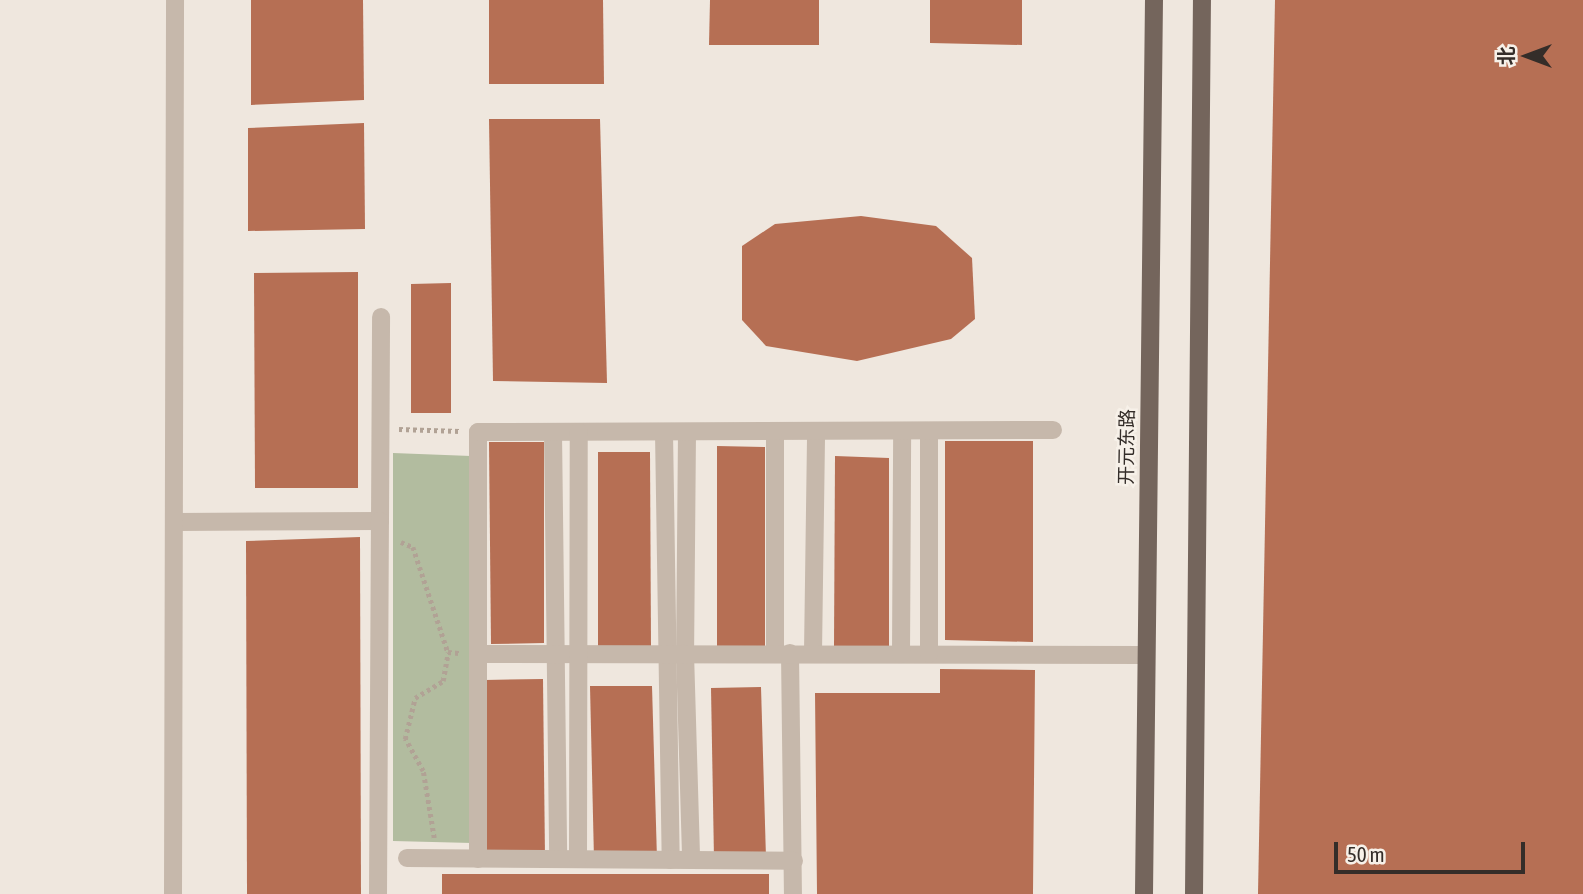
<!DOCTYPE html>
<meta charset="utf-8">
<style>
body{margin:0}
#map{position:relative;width:1583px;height:894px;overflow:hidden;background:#efe7de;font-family:"Asap Condensed","Noto Sans SC",sans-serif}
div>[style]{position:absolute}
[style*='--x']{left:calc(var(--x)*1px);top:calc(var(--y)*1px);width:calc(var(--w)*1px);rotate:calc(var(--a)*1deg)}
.green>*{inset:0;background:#b2bc9f}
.building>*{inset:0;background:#b66f54}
.path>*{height:4.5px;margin-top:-2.25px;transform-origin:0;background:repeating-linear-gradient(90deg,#b1a295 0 3.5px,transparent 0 7px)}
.street>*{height:18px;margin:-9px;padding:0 9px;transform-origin:9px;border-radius:9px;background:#c6b8ab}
.primary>*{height:18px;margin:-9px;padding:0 9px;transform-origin:9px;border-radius:9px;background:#74655c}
span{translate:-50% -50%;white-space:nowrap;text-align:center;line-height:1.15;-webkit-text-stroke:5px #f7f1e9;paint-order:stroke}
.street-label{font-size:19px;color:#342d29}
.north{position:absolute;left:1492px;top:21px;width:70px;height:70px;-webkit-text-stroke:5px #f7f1e9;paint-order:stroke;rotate:270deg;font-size:19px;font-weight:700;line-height:28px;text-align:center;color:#342d29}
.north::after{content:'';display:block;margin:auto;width:24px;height:32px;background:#342d29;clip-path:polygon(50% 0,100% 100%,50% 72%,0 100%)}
.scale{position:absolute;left:1334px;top:842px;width:191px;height:32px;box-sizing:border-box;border:4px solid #342d29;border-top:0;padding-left:9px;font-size:21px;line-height:24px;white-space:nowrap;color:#342d29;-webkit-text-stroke:5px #f7f1e9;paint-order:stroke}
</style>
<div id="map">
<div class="green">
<i style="clip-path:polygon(393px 453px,471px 456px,472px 843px,393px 841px)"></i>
</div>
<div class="building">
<i style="clip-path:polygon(251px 0,363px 0,364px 100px,251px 105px)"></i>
<i style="clip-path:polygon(489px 0,603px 0,604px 84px,489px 84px)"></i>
<i style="clip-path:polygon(710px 0,819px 0,819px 45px,709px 45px)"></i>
<i style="clip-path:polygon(930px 0,1022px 0,1022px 45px,930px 43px)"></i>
<i style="clip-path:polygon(1275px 0,1583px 0,1583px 894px,1258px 894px)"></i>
<i style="clip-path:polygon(489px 119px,600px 119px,607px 383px,493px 381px)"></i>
<i style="clip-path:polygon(364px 123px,365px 229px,248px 231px,248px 128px)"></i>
<i style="clip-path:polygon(861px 216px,936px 226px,972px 258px,975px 319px,951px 339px,857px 361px,766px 346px,742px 320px,742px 246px,775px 224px)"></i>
<i style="clip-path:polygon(358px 272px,358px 488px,255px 488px,254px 273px)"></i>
<i style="clip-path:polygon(451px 283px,451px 413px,411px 413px,411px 284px)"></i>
<i style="clip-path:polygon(945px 441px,1033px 441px,1033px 642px,945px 640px)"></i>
<i style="clip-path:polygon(489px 442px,544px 442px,544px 643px,491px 644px)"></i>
<i style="clip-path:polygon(717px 446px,765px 447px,765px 646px,717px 648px)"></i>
<i style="clip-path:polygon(598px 452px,650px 452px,651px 646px,598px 646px)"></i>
<i style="clip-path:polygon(835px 456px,889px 458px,889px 648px,834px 648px)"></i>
<i style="clip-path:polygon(360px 537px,361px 894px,247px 894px,246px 541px)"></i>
<i style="clip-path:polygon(940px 669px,1035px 670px,1033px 894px,817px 894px,815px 693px,940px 693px)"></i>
<i style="clip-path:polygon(543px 679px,545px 858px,487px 857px,485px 680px)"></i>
<i style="clip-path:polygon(590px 686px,652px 686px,657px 859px,594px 859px)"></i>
<i style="clip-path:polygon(761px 687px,766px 858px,714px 859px,711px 688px)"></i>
<i style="clip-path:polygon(442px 874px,769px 874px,769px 894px,442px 894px)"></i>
</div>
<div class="path">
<i style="--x:399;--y:429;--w:61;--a:1.9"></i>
<i style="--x:401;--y:542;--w:13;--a:23"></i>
<i style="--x:413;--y:547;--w:111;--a:71.6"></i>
<i style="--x:448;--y:652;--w:11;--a:5"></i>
<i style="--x:434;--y:838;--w:68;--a:-99.3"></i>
<i style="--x:423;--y:771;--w:37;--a:-119"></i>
<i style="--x:405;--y:739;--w:42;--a:-76.3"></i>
<i style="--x:415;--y:698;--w:33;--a:-31"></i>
<i style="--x:443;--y:681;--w:29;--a:-80"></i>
</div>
<div class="street">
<i style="--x:553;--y:432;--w:427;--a:89.3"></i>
<i style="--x:664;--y:432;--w:428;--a:89.1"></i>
<i style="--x:687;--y:432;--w:221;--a:90.5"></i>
<i style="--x:685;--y:653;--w:207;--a:88.3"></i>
<i style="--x:775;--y:432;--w:221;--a:90"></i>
<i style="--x:176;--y:522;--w:204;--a:-0.3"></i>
<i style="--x:380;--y:521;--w:204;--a:-89.7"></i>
<i style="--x:790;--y:653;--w:241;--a:89.3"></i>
<i style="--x:813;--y:653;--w:220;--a:-89.2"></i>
<i style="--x:481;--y:654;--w:664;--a:0.09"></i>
<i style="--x:901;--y:654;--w:222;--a:-89.7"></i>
<i style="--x:929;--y:654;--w:222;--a:-90"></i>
<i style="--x:407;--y:858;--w:387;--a:0.4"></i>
<i style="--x:478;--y:859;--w:427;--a:-90"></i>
<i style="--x:478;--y:432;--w:575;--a:-0.2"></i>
<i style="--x:578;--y:859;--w:427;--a:-89.9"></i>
<i style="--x:173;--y:894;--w:894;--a:-89.87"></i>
<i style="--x:378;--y:894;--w:373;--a:-89.7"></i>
</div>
<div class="primary">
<i style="--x:1144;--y:894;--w:894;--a:-89.36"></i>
<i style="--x:1194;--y:894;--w:894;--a:-89.49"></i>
</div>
<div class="street-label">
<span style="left:1127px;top:447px;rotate:-89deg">开元东路</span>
</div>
<div class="north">北</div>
<div class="scale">50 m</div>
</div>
